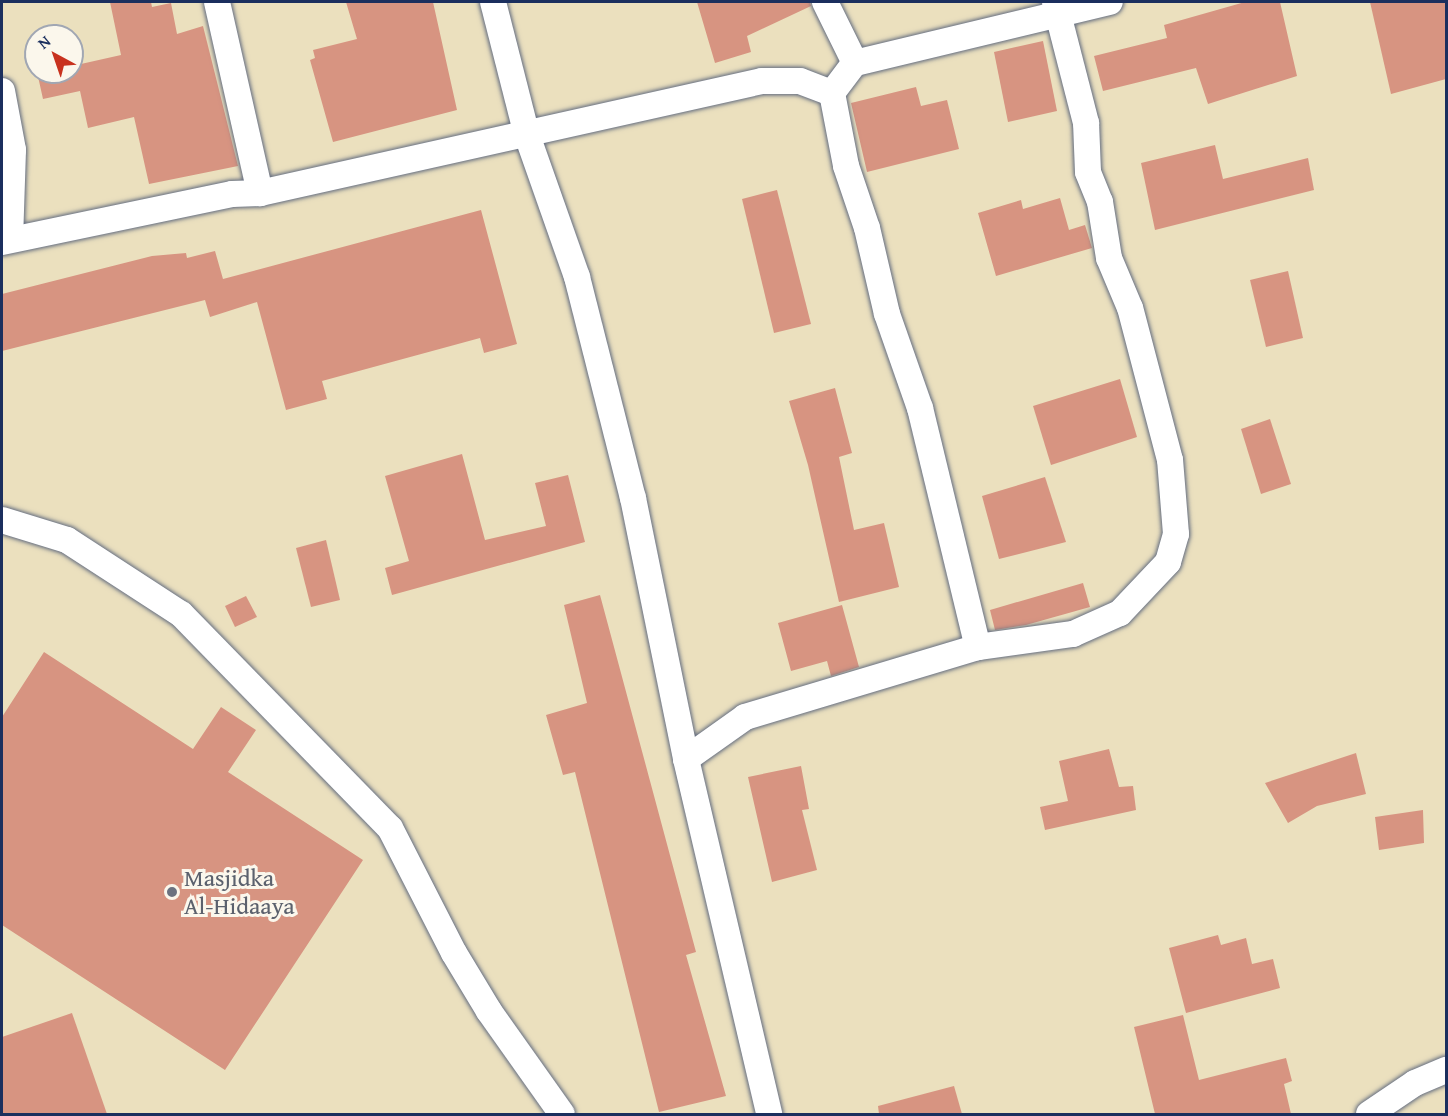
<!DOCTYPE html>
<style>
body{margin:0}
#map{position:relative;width:1448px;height:1116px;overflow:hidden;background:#ebe0be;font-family:"Gentium Book Plus",serif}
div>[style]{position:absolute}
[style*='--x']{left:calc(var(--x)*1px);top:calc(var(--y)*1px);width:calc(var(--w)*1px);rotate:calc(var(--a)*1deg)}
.building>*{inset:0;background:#d79481}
.roads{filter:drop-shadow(0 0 2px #646d80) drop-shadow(0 0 2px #646d80)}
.street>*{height:26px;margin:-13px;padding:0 13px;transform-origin:13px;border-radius:13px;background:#fff}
.dots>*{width:16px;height:16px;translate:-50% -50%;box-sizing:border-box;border:3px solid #fbf7ec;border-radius:50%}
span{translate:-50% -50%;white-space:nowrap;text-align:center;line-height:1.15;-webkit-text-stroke:6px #fbf7ec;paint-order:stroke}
.worship-label{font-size:24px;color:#5b616d}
.left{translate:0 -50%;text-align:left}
.frame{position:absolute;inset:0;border:3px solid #1b2f5e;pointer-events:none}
.north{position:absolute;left:24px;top:24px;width:60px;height:60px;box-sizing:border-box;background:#fbf7ec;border:2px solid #a1a7b3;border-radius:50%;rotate:320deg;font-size:16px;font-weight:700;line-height:24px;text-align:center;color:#1b2f5e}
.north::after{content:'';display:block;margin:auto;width:21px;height:27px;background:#c8321e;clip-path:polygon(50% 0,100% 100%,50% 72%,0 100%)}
</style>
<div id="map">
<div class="building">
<i style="clip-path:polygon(110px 2px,151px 2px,152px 7px,171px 3px,177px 34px,203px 26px,238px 166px,149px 184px,134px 117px,88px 128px,80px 91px,43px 99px,37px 72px,72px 72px,72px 66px,121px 55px)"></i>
<i style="clip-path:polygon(346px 2px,433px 2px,457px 110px,333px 142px,310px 60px,315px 58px,313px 50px,357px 39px)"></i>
<i style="clip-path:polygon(697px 2px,810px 2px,811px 6px,747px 36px,751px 52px,715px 63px)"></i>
<i style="clip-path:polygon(1245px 2px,1280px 2px,1297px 76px,1208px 104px,1196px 68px,1103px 91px,1094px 56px,1167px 38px,1164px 25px)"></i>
<i style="clip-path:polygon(1370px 2px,1446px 2px,1446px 79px,1391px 94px)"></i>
<i style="clip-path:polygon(1043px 41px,1057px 111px,1008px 122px,994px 52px)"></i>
<i style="clip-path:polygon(916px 87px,921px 106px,947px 100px,959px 149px,867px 172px,851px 103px)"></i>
<i style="clip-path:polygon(1215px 145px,1223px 179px,1308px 158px,1314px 190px,1155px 230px,1141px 163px)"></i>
<i style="clip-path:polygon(777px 190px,811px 324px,774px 333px,742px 199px)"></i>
<i style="clip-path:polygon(1060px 198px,1069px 230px,1085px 225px,1092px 248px,996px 276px,978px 213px,1021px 200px,1023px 209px)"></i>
<i style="clip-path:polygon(481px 210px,517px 344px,484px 353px,480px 338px,322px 381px,327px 399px,286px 410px,257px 302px,210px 317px,205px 300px,2px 351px,2px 294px,152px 256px,186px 253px,187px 258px,215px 251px,223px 279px)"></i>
<i style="clip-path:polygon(1288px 271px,1303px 338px,1266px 347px,1250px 280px)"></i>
<i style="clip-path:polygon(1120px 379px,1137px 437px,1051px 465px,1033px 406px)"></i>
<i style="clip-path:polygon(835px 388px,852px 453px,839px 457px,854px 530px,884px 523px,899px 587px,839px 602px,808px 465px,789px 401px)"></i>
<i style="clip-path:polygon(1270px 419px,1291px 484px,1261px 494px,1241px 429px)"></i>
<i style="clip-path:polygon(462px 454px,485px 540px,546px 526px,535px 483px,568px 475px,585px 542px,392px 595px,385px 568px,409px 561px,385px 476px)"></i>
<i style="clip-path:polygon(1045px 477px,1066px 542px,999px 559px,982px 496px)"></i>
<i style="clip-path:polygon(326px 540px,340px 600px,311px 607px,296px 548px)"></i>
<i style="clip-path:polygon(1083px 583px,1090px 607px,1026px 625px,995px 630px,990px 610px)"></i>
<i style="clip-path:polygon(600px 595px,696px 952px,686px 955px,726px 1096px,659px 1112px,575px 772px,563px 775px,546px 715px,587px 703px,564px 605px)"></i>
<i style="clip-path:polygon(246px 596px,257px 617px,235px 627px,225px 606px)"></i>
<i style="clip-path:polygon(842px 605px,859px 667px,831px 676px,827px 661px,791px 671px,778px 623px)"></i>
<i style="clip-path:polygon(44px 652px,193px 749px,221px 707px,256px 730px,228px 772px,363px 860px,225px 1070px,2px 925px,2px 717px)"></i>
<i style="clip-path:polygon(1109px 749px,1119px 787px,1133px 786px,1136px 810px,1045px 830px,1040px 807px,1068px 801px,1059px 761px)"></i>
<i style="clip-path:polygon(1356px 753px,1366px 794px,1317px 806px,1288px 823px,1265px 783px)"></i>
<i style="clip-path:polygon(801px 766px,809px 809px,802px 810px,817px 870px,772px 882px,748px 777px)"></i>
<i style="clip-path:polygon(1423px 810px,1424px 843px,1379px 850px,1375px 817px)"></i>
<i style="clip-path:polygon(1218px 935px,1221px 945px,1246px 938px,1252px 964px,1273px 959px,1280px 988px,1186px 1013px,1169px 948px)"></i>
<i style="clip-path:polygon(72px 1013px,107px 1114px,2px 1114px,2px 1037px)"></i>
<i style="clip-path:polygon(1183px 1015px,1199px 1080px,1286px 1058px,1292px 1081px,1284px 1084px,1291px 1114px,1155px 1114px,1134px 1027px)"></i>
<i style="clip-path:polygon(954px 1086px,962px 1114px,879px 1114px,878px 1106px)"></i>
</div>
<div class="roads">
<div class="street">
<i style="--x:217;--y:2;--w:196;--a:77.3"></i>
<i style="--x:493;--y:2;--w:137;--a:75.7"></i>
<i style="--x:527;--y:135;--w:151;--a:70.6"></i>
<i style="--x:577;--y:277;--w:228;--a:75.8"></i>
<i style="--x:633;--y:498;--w:266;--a:78.5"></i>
<i style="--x:686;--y:759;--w:365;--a:76.8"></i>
<i style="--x:825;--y:2;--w:68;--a:63.8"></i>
<i style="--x:2;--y:91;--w:60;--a:79.4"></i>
<i style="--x:13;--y:150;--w:89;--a:91.9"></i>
<i style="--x:832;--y:93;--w:74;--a:79.1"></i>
<i style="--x:846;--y:166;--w:65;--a:71.3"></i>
<i style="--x:867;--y:228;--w:88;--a:76.9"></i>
<i style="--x:887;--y:314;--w:100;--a:70.7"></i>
<i style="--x:920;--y:408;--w:246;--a:76.4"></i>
<i style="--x:2;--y:242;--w:235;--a:-11.8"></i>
<i style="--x:232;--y:194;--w:28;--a:-2"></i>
<i style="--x:260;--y:193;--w:514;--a:-12.58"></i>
<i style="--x:762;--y:81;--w:38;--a:0"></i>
<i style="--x:800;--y:81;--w:34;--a:21"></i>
<i style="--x:832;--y:93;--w:38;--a:-53"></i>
<i style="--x:855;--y:63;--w:262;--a:-13.5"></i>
<i style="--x:2;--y:520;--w:68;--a:17.1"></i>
<i style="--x:67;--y:540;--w:136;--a:33"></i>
<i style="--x:181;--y:614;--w:299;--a:45.7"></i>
<i style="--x:390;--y:828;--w:140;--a:62.9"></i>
<i style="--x:454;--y:953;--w:68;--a:58.9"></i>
<i style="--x:489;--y:1011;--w:126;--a:54.7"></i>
<i style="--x:686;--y:759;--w:72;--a:-35.4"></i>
<i style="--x:745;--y:717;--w:243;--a:-16.7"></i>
<i style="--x:978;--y:647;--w:96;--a:-7.8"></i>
<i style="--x:1073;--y:634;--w:51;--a:-24.1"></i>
<i style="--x:1120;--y:613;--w:70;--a:-46.7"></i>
<i style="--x:1168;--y:562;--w:29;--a:-74"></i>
<i style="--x:1176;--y:534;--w:74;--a:-94.6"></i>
<i style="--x:1170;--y:460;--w:157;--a:-104.7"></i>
<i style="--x:1130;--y:308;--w:54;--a:-112.8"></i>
<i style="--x:1109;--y:258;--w:57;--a:-99.1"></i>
<i style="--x:1100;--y:202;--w:32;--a:-112"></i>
<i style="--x:1088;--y:172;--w:49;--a:-92.3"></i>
<i style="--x:1086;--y:123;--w:125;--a:-104.4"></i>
<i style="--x:1369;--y:1114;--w:55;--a:-34"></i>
<i style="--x:1415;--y:1083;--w:34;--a:-23"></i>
</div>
</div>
<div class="dots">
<i style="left:172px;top:892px;background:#6b7280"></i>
</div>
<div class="worship-label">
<span class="left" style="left:184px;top:892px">Masjidka<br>Al-Hidaaya</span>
</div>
<div class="frame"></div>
<div class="north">N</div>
</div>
